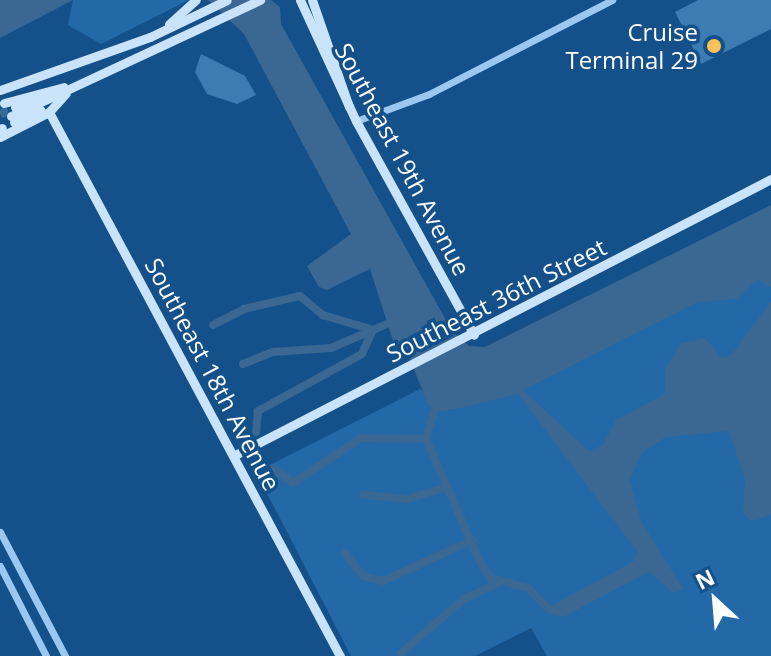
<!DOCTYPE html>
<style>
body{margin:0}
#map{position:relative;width:771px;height:656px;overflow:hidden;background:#14518a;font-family:"Open Sans",sans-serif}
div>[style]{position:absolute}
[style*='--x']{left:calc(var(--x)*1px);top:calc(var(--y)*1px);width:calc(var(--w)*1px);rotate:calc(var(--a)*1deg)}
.green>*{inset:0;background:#2369a7}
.water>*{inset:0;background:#3a6892}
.canal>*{height:8px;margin:-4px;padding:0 4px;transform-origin:4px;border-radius:4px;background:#3a6892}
.building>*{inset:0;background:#3d7bb3}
.secondary-tunnel>*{height:9px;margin-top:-4.5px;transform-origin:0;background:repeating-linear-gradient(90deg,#376b9c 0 9px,transparent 0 13.5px)}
.street>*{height:7px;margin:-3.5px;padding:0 3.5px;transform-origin:3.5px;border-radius:3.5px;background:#9bc8f0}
.secondary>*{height:9px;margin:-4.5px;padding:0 4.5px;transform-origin:4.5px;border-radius:4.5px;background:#c9e3fb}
.dots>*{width:22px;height:22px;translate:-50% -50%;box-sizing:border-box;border:4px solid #14518a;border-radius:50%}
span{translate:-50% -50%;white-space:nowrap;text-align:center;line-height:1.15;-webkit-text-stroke:7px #14518a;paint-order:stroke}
.poi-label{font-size:24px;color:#fff}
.right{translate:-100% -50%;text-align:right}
.street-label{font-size:24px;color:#fff}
.north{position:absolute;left:675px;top:560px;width:80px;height:80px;-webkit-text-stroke:6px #14518a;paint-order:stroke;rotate:334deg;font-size:22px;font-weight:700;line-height:32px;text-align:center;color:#fff}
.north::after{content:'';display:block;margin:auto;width:28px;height:36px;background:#fff;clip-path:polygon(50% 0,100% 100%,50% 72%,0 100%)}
</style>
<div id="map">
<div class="green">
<i style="clip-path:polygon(73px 0,189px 0,101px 44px,68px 25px)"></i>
<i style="clip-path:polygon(771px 258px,771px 656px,547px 656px,531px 628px,475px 656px,351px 656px,256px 472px,420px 389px,448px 411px,498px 395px)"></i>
</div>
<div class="water">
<i style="clip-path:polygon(0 0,73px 0,0 38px)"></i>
<i style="clip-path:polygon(208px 0,271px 0,280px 7px,281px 24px,452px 331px,469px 346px,485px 347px,771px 205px,771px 287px,758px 280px,736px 299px,698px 302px,523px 390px,589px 451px,603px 445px,616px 420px,665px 394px,665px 370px,680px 344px,705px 338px,722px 358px,732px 354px,771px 302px,771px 515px,752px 521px,743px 514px,745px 479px,729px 431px,666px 437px,642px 452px,630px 480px,641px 521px,683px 589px,673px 593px,649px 572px,563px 617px,550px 614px,547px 608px,634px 561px,637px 551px,518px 394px,443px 412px,428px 405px,408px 354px,394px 344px,370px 269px,327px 290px,319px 287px,307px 266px,351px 234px,244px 34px)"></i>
</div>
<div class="canal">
<i style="--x:213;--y:325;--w:35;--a:-27"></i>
<i style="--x:244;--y:309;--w:57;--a:-13.1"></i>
<i style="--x:300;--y:296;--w:30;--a:40"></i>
<i style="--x:323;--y:315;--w:52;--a:16.7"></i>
<i style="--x:373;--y:330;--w:26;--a:115"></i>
<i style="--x:362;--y:354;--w:119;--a:151.3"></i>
<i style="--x:258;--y:411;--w:21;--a:95"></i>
<i style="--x:243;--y:364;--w:32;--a:-22"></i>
<i style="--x:273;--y:352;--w:58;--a:-3.9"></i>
<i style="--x:331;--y:348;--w:63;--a:-23.3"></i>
<i style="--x:435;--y:409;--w:31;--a:107"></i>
<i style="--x:426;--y:439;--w:134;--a:66.3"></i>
<i style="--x:480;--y:562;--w:19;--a:55"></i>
<i style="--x:491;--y:578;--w:38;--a:15"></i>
<i style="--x:528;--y:588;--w:28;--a:46"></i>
<i style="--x:273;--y:468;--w:25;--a:37"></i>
<i style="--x:293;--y:483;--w:82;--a:-33.5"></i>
<i style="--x:361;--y:438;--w:65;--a:0.9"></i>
<i style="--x:364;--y:495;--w:44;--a:5.2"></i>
<i style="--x:408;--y:499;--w:41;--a:-17.1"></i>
<i style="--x:345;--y:553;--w:29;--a:52"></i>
<i style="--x:363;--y:576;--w:21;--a:14"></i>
<i style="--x:383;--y:581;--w:99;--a:-24.5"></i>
<i style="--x:401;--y:653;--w:83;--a:-40.6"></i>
<i style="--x:464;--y:599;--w:40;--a:-25"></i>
</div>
<div class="building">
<i style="clip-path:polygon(698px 0,771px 0,771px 29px,701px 64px,675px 12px)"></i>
<i style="clip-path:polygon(201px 54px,245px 76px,256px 95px,237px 104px,207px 94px,195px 72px)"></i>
</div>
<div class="secondary-tunnel">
<i style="--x:0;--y:114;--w:9;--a:-27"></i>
</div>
<div class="street">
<i style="--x:356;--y:121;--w:78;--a:-20.3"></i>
<i style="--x:429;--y:94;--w:206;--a:-27.2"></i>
<i style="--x:0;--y:532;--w:140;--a:62.3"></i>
<i style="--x:0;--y:566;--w:101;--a:62.9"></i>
</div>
<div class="secondary">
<i style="--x:300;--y:0;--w:133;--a:65.2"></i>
<i style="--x:356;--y:121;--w:244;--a:61.1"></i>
<i style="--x:312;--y:0;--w:113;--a:70.9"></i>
<i style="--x:169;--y:24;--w:36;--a:-42"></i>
<i style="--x:0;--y:90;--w:159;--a:-19.5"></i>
<i style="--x:150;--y:37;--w:85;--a:-25.7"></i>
<i style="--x:4;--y:103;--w:62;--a:-14.9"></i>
<i style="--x:15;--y:107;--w:37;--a:-22"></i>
<i style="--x:49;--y:112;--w:617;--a:61.86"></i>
<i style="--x:11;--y:116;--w:275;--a:-25"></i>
<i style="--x:14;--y:122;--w:29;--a:-25"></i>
<i style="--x:0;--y:129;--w:2;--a:-27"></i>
<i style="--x:0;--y:137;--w:55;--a:-27"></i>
<i style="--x:49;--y:112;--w:25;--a:-48"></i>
<i style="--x:237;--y:454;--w:601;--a:-27.25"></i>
</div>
<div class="dots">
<i style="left:714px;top:46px;background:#ffc15a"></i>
</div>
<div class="poi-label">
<span class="right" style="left:698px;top:46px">Cruise<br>Terminal 29</span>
</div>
<div class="street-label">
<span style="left:403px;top:159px;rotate:62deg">Southeast 19th Avenue</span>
<span style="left:496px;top:300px;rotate:-27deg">Southeast 36th Street</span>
<span style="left:213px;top:374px;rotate:62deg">Southeast 18th Avenue</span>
</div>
<div class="north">N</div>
</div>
